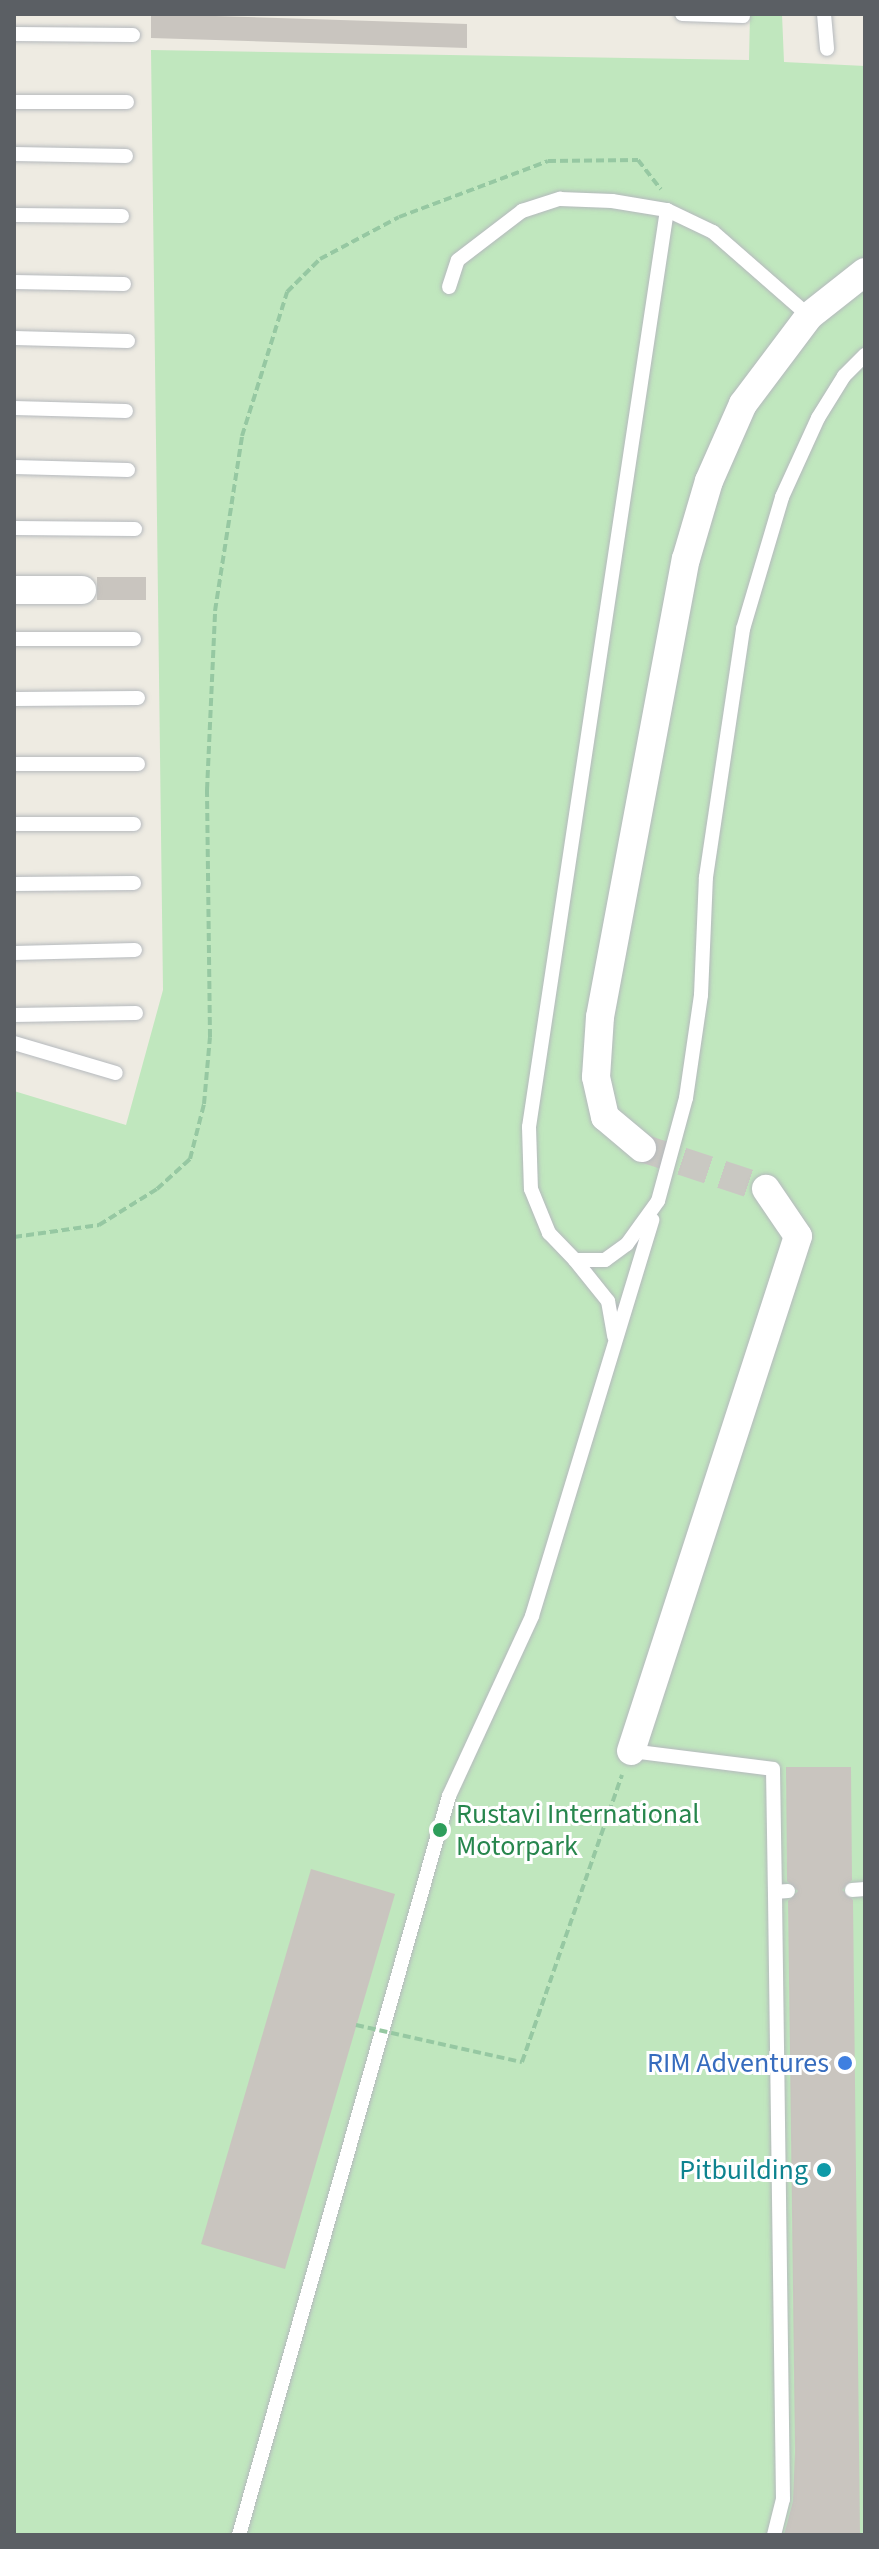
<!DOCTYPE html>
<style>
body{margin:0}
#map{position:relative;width:879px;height:2549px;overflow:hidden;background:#eeebe2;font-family:"Source Sans 3",sans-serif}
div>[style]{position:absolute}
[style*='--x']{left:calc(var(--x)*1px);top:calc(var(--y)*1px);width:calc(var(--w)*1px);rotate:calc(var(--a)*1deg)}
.green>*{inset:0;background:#c0e7be}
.building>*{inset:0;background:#c9c5bf}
.street-tunnel>*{height:28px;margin-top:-14px;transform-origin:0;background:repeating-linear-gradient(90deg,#c9c8c2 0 28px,transparent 0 42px)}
.path>*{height:4px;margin-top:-2px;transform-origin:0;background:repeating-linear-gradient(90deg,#96c8a2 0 8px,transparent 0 12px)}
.roads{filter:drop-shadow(0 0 2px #b5b9bd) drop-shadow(0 0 2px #b5b9bd)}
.lane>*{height:14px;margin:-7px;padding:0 7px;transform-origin:7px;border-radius:7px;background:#fff}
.street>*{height:28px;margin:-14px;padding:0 14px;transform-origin:14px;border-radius:14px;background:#fff}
.path-bridge>*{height:4px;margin-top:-2px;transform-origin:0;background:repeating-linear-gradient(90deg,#96c8a2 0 8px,transparent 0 12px)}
.dots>*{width:22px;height:22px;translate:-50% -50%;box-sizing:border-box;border:4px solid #fff;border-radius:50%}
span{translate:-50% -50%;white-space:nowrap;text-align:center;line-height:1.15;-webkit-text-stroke:6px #fff;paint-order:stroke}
.leisure-label{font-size:28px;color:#27864d}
.left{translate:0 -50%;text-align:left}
.shop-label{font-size:28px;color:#366cbe}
.right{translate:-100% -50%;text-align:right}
.culture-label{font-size:28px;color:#0d838f}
.frame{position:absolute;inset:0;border:16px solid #5b5f64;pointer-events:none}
</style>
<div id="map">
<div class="green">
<i style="clip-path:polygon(750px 14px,782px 14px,784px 62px,865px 66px,865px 2535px,14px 2535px,14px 1091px,126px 1125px,163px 990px,151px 50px,749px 60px)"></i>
</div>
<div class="building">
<i style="clip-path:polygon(151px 14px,467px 24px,467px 48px,151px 38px)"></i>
<i style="clip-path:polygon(97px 577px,146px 577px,146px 600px,97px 600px)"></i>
<i style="clip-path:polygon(786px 1767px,851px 1767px,852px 1880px,842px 1890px,853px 1900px,860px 2535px,784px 2535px,793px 2501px,795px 2452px,788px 1901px,798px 1891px,787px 1881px)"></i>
<i style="clip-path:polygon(311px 1869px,395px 1894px,285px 2269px,201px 2244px)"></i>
</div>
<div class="street-tunnel">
<i style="--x:642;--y:1148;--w:131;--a:18.3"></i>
</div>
<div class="path">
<i style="--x:14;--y:1237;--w:86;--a:-8"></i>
<i style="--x:99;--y:1225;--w:68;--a:-31.8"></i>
<i style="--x:157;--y:1189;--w:45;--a:-42.3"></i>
<i style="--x:190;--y:1159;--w:57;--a:-75.7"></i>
<i style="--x:204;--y:1104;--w:67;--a:-84.9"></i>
<i style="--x:210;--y:1037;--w:247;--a:-90.7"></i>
<i style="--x:207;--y:790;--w:179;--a:-87.4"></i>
<i style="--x:215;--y:611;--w:177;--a:-81.2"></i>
<i style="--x:242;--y:436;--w:151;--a:-72.6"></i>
<i style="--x:287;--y:292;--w:47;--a:-45"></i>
<i style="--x:320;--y:259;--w:89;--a:-28"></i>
<i style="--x:399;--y:217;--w:159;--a:-20.6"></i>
<i style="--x:548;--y:161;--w:90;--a:-0.6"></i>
<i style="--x:638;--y:160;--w:37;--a:52"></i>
<i style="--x:522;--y:2062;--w:304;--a:-70.8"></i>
</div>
<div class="roads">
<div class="lane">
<i style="--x:682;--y:14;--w:61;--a:1.9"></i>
<i style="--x:824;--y:14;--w:35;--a:85"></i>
<i style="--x:14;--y:34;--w:119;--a:0.5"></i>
<i style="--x:14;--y:102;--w:113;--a:0"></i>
<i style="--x:14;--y:154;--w:112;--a:1"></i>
<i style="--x:667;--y:210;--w:927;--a:98.56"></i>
<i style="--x:529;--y:1127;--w:62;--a:88.2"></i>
<i style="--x:531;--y:1189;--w:48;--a:67.8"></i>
<i style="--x:549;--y:1233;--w:37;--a:46"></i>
<i style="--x:575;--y:1260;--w:30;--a:0"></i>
<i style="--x:605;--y:1260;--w:27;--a:-36"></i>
<i style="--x:627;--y:1244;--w:53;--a:-54.2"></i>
<i style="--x:658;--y:1201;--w:107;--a:-74.8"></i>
<i style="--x:686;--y:1098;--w:104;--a:-81.7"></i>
<i style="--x:701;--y:995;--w:118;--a:-87.6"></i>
<i style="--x:706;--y:877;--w:251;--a:-81.5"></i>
<i style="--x:743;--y:629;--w:138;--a:-73.5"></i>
<i style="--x:782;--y:497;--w:87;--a:-65.5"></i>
<i style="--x:818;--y:418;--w:49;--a:-58.2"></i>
<i style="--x:844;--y:376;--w:30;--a:-45"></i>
<i style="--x:14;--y:215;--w:108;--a:0.5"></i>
<i style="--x:14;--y:282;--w:110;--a:1"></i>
<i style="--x:449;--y:287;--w:28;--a:-72"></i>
<i style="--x:458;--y:260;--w:81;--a:-37.4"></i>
<i style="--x:522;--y:211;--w:40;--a:-18"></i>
<i style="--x:560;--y:199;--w:52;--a:2.2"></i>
<i style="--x:612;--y:201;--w:56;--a:9.3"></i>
<i style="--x:667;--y:210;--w:51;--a:25.6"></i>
<i style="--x:713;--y:232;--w:128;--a:41.2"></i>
<i style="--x:14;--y:338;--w:114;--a:1.5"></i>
<i style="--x:14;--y:408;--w:112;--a:1.5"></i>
<i style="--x:14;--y:467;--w:114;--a:1.5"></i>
<i style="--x:14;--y:528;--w:121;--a:0.5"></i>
<i style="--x:14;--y:639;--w:120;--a:0"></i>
<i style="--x:14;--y:699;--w:124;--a:-0.5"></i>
<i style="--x:14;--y:764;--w:124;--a:0"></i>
<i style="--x:14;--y:824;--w:120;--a:0"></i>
<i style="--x:14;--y:884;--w:120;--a:-0.5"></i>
<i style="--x:14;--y:953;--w:121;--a:-1.4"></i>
<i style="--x:14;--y:1015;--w:122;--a:-0.9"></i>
<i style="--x:14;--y:1043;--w:106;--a:16.4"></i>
<i style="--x:575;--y:1260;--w:53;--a:51.2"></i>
<i style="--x:608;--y:1301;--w:36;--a:80"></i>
<i style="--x:631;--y:1751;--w:143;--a:7.2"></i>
<i style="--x:773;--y:1769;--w:123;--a:89.1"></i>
<i style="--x:775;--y:1892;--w:13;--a:-4"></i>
<i style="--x:852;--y:1890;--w:13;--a:-4"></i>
<i style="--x:239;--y:2535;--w:768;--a:-74.14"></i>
<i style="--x:449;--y:1796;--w:198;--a:-65.2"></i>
<i style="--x:532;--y:1616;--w:414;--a:-73.1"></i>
<i style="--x:774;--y:2535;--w:37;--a:-76"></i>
<i style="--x:783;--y:2499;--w:607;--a:-90.76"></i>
</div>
<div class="street">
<i style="--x:14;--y:590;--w:68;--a:0"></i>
<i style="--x:642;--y:1148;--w:48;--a:-140"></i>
<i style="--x:605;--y:1117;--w:41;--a:-102.7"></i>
<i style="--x:596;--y:1077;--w:60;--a:-86.2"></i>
<i style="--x:600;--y:1017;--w:466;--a:-79.4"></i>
<i style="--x:686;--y:559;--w:81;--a:-73.6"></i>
<i style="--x:709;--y:481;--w:84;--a:-66.2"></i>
<i style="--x:743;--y:404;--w:110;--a:-53.1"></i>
<i style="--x:809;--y:316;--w:71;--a:-38.2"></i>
<i style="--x:631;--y:1751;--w:541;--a:-72.03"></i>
<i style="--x:798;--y:1236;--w:57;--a:-124.2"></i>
</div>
</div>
<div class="path-bridge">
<i style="--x:356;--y:2025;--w:170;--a:12.6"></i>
</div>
<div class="dots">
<i style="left:440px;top:1830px;background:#2e9e5b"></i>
<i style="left:845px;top:2063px;background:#3f7fe0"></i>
<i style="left:824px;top:2170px;background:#0f9aa8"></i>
</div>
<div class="leisure-label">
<span class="left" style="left:456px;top:1830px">Rustavi International<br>Motorpark</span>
</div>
<div class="shop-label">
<span class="right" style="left:829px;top:2063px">RIM Adventures</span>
</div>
<div class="culture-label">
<span class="right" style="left:808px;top:2170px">Pitbuilding</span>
</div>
<div class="frame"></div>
</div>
